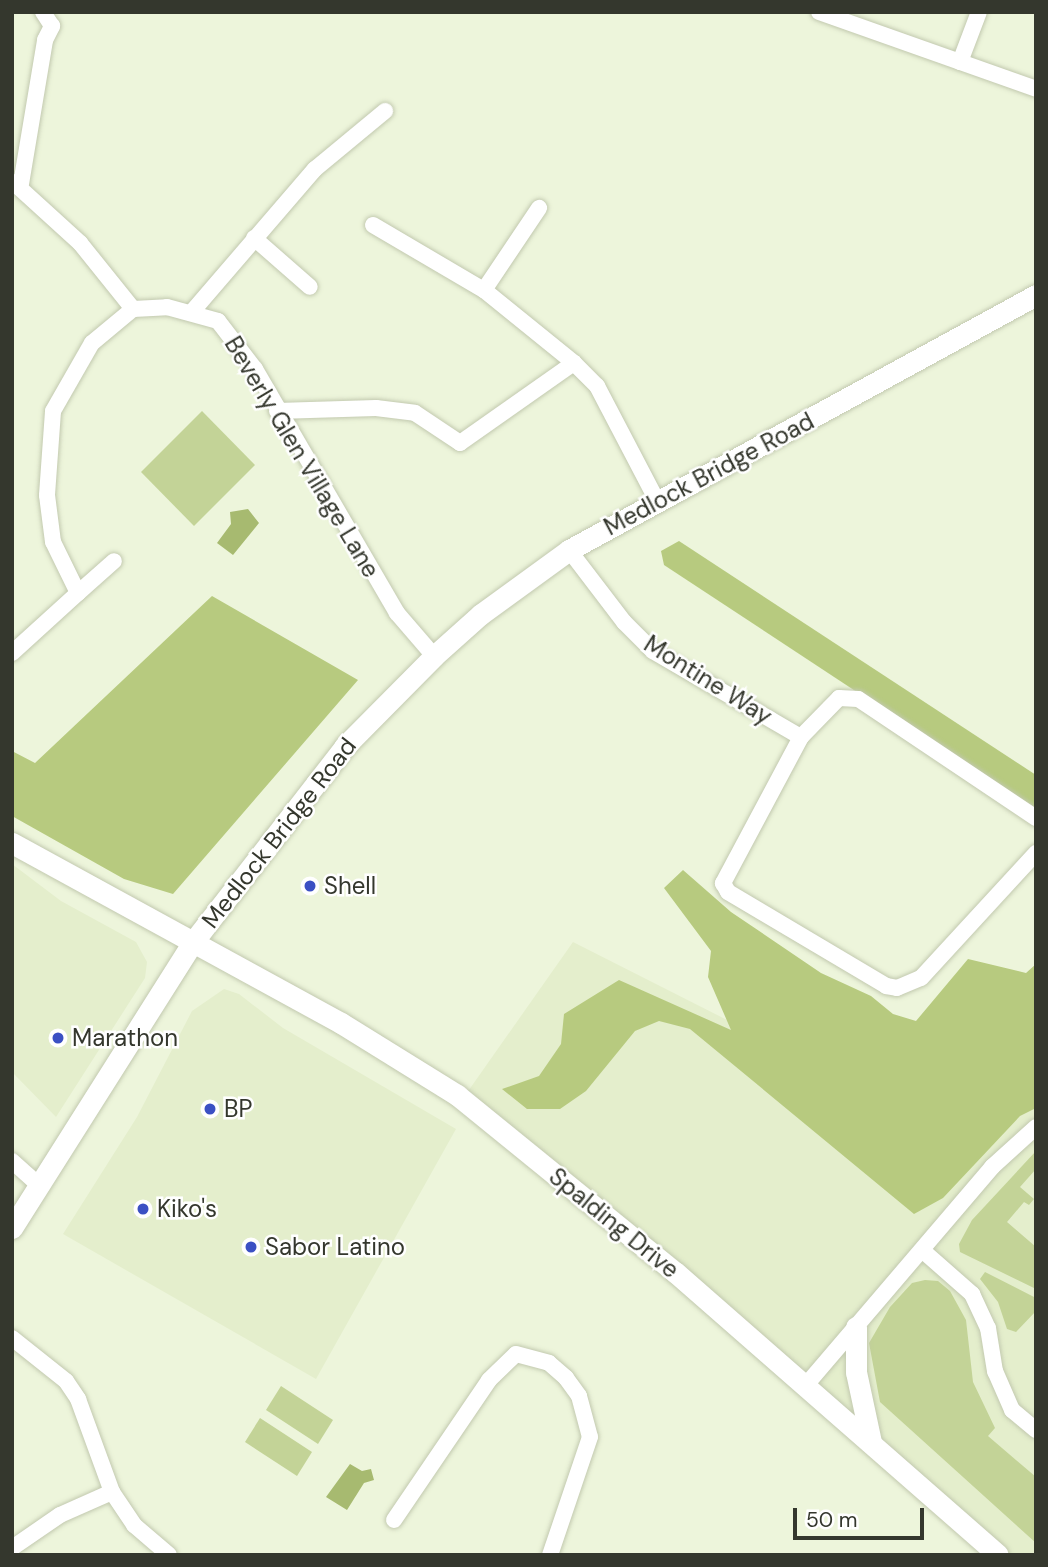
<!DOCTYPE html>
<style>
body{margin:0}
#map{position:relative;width:1048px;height:1567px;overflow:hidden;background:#edf5db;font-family:"DM Sans",sans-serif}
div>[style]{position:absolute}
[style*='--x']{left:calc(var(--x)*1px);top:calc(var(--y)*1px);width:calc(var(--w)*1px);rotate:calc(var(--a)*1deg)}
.built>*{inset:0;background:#e4eecc}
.green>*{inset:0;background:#c3d397}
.forest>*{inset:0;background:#b7ca7f}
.water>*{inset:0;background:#a7ba70}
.roads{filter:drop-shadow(0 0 2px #c2c9af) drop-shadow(0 0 2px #c2c9af)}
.street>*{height:16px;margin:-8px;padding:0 8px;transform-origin:8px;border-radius:8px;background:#fff}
.secondary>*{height:21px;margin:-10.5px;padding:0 10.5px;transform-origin:10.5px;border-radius:10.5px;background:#fff}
.dots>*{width:19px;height:19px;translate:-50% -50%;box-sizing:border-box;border:4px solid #fff;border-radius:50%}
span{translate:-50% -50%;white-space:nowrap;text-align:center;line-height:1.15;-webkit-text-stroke:5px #fff;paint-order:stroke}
.street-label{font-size:24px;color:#34372d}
.poi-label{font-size:24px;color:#34372d}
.left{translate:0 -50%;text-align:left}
.frame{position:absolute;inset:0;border:14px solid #34372d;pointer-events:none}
.scale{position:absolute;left:793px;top:1508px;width:131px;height:32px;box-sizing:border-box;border:4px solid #34372d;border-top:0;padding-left:9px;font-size:21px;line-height:24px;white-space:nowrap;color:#34372d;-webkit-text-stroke:5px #fff;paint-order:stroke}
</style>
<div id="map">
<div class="built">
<i style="clip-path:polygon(12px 864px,61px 901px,136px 942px,147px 962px,145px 978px,56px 1117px,12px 1072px)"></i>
<i style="clip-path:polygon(573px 942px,816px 1065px,1036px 1068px,1036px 1555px,998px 1555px,464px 1097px)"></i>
<i style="clip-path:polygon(224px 989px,239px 994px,283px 1028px,456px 1129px,316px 1379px,63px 1234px,137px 1117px,192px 1011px)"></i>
</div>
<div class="green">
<i style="clip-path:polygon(202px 411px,255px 465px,194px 526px,141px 472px)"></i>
<i style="clip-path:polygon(1036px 1151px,1036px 1169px,1020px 1187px,1034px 1199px,1029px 1205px,1024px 1202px,1007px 1222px,1036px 1247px,1036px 1289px,960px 1252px,959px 1244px,972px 1220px)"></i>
<i style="clip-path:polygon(985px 1272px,1036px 1298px,1036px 1311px,1016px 1332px,1007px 1329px,998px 1302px,980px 1279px)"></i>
<i style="clip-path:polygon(925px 1280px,938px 1281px,950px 1291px,966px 1320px,973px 1382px,995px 1428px,988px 1436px,1036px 1477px,1036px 1543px,880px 1402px,869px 1343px,890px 1307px,912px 1283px)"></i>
<i style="clip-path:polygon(281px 1386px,333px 1420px,318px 1444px,266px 1410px)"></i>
<i style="clip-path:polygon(260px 1418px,312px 1452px,297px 1476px,245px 1442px)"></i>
</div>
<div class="forest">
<i style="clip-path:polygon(679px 541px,1036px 775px,1036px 810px,664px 565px,661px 551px)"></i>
<i style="clip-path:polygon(212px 596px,358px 680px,173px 894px,124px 879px,12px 816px,12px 751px,35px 763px)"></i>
<i style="clip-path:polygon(683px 870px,731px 912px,821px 973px,871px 996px,893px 1014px,916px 1021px,968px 959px,1026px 973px,1036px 964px,1036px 1108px,1020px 1116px,943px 1198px,914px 1214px,690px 1029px,659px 1021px,635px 1031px,586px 1091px,560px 1109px,527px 1109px,502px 1089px,539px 1076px,561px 1044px,564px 1014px,619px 980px,731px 1030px,708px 977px,711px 951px,664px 888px)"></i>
</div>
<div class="water">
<i style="clip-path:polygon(248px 509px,259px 523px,233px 555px,217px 543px,231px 524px,230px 512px)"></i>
<i style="clip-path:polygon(350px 1464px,362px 1471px,371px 1469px,374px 1480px,364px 1483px,347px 1510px,326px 1497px)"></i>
</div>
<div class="roads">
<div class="street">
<i style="--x:819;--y:12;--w:230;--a:19.5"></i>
<i style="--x:960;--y:62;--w:53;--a:-69.2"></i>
<i style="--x:13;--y:182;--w:91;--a:42.3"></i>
<i style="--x:80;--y:243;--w:85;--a:51.2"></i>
<i style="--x:21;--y:184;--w:146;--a:-80.5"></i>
<i style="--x:45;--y:40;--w:16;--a:-63"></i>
<i style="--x:52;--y:26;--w:17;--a:-123"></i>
<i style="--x:373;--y:225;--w:129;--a:30.4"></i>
<i style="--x:484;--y:290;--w:116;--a:39"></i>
<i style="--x:574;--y:363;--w:33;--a:45"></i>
<i style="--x:597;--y:386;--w:127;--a:62.4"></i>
<i style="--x:254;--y:238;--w:74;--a:41.2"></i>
<i style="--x:484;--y:290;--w:99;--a:-56.1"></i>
<i style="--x:191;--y:313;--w:190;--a:-49.3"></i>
<i style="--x:315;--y:169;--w:91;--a:-39.6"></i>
<i style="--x:277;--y:411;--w:99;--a:-1.7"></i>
<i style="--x:376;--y:408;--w:39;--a:7"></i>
<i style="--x:415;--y:413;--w:54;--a:33.7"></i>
<i style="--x:460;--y:443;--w:139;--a:-35.1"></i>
<i style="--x:569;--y:550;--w:91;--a:52.6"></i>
<i style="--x:624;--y:622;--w:41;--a:45"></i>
<i style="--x:653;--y:651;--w:171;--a:30.2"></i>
<i style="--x:78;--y:593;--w:48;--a:-41.6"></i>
<i style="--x:12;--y:653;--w:89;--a:-42.3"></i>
<i style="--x:78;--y:593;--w:57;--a:-116.1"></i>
<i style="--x:53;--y:542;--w:47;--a:-97.3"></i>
<i style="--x:47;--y:495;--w:84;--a:-85.9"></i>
<i style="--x:53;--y:411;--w:78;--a:-60.2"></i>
<i style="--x:92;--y:343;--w:53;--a:-39.7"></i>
<i style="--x:133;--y:309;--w:34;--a:-3"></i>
<i style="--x:167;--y:307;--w:53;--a:15.4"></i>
<i style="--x:218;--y:321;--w:61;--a:52.4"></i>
<i style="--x:255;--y:369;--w:282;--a:59.8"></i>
<i style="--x:397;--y:613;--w:57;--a:49.3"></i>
<i style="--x:1036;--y:818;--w:214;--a:-146.2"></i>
<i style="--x:858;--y:699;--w:19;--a:-177"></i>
<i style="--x:839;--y:698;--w:54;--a:134.3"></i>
<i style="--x:801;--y:737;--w:166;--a:118.1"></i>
<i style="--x:723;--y:883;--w:10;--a:61"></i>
<i style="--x:728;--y:892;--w:184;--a:30.7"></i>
<i style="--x:886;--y:986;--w:11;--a:10"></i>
<i style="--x:897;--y:988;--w:26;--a:-23"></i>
<i style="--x:921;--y:978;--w:170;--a:-47.4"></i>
<i style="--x:12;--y:1161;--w:38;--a:42"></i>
<i style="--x:922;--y:1250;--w:67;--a:41.3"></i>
<i style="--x:972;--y:1294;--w:38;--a:65"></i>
<i style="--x:988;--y:1328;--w:44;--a:80.8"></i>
<i style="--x:995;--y:1371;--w:43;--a:66.4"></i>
<i style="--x:1012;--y:1410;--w:31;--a:40"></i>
<i style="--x:12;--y:1338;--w:69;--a:38.5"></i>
<i style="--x:66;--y:1381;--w:22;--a:56"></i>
<i style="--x:78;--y:1399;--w:99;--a:69.9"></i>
<i style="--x:112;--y:1492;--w:40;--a:56"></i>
<i style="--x:134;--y:1525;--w:46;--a:40.6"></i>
<i style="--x:806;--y:1385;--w:287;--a:-49.5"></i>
<i style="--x:992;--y:1167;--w:59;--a:-42.3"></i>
<i style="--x:394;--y:1520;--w:169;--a:-55.8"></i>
<i style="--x:489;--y:1380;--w:37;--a:-44"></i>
<i style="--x:516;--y:1354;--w:34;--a:15"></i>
<i style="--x:549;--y:1363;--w:23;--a:41"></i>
<i style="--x:566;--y:1378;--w:22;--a:54"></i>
<i style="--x:579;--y:1396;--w:42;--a:75"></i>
<i style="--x:590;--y:1437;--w:125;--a:108.7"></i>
<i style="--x:12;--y:1548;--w:58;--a:-34.5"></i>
<i style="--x:60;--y:1515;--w:57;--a:-23.9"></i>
</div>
<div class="secondary">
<i style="--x:12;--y:843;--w:375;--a:28.7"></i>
<i style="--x:341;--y:1023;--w:137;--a:31.8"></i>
<i style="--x:457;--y:1095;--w:281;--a:39.1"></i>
<i style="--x:675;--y:1272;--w:429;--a:41.2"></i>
<i style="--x:12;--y:1228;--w:338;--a:-57.7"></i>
<i style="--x:193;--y:942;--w:247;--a:-52.2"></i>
<i style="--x:344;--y:747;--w:128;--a:-45.3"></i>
<i style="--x:434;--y:656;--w:63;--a:-41.8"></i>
<i style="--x:481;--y:614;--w:109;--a:-36"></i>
<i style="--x:569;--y:550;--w:532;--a:-28.64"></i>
<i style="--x:856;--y:1327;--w:45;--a:90"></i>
<i style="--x:856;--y:1372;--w:72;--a:77.9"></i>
</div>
</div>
<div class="dots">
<i style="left:310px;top:886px;background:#3b50c3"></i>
<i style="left:58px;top:1038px;background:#3b50c3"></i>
<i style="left:210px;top:1109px;background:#3b50c3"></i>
<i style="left:143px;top:1209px;background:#3b50c3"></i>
<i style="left:251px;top:1247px;background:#3b50c3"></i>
</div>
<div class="street-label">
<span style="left:302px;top:457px;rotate:59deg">Beverly Glen Village Lane</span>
<span style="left:709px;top:474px;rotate:-28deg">Medlock Bridge Road</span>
<span style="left:708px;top:680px;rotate:32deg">Montine Way</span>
<span style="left:279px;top:833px;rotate:-52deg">Medlock Bridge Road</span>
<span style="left:614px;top:1223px;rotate:39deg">Spalding Drive</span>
</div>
<div class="poi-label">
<span class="left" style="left:324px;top:886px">Shell</span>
<span class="left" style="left:72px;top:1038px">Marathon</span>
<span class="left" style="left:224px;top:1109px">BP</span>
<span class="left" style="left:157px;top:1209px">Kiko's</span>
<span class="left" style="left:265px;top:1247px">Sabor Latino</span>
</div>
<div class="frame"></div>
<div class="scale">50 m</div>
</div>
